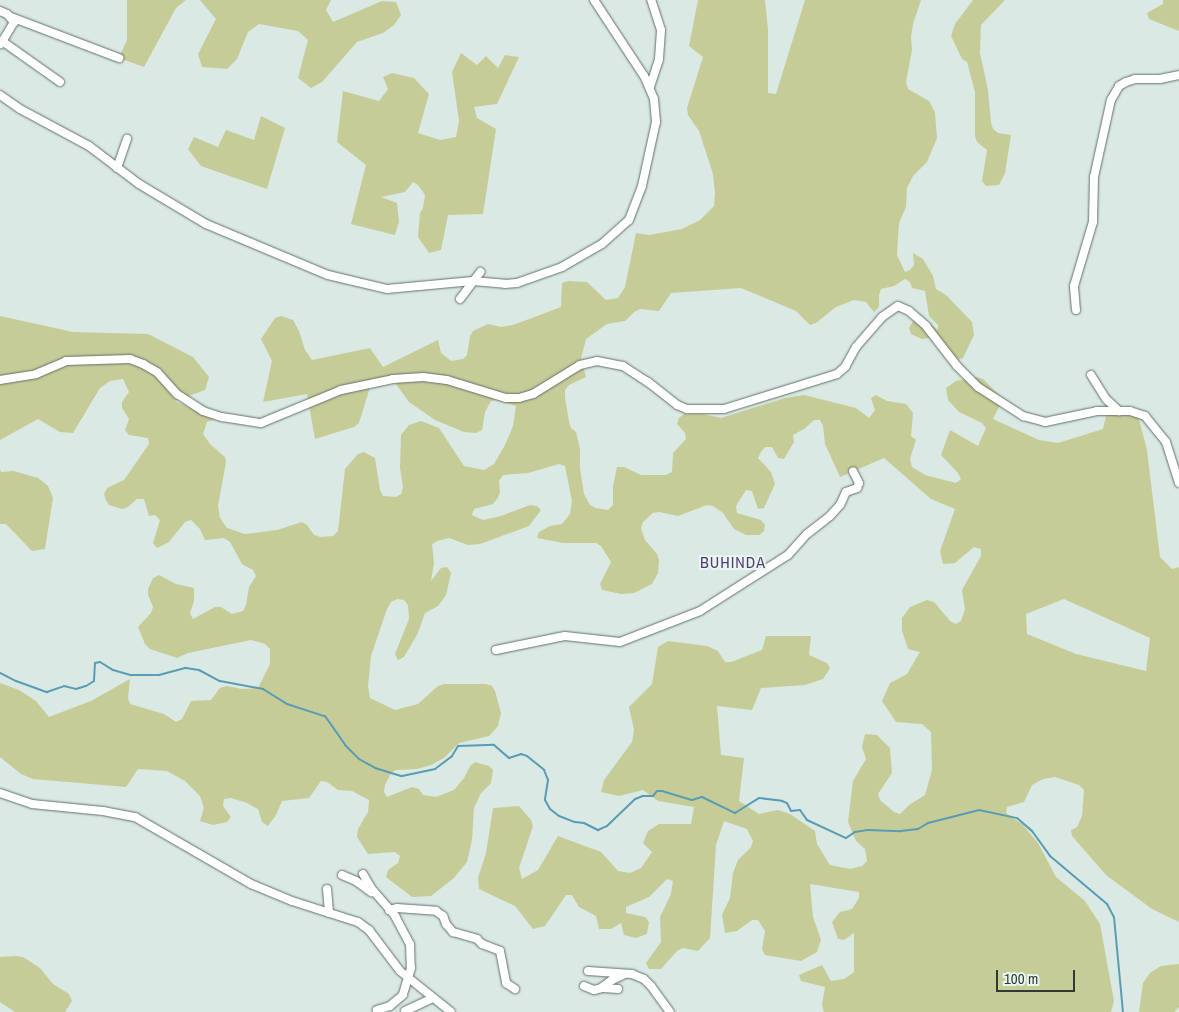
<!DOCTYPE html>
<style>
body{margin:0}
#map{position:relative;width:1179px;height:1012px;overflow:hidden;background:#dae9e3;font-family:"Archivo Narrow",sans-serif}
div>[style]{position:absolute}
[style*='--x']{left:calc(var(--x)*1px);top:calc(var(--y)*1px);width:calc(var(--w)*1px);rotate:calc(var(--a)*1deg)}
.green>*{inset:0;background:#c6cc97}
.stream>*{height:2px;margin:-1px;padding:0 1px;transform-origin:1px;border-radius:1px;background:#599cb3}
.roads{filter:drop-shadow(0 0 1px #63706a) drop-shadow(0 0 1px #63706a)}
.minor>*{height:8px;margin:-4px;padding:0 4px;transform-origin:4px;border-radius:4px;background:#fff}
span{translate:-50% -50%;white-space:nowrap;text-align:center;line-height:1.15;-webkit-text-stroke:4px #e7f7f0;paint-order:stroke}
.quarter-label{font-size:16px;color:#573974;letter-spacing:1px}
.scale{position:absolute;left:996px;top:970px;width:79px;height:22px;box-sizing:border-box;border:2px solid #323835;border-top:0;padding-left:6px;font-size:15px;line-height:18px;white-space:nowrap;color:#323835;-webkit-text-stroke:4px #e7f7f0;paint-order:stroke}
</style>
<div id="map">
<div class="green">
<i style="clip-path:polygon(127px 0,186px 0,176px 8px,144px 67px,119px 58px,127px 40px)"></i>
<i style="clip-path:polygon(200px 0,331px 0,326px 10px,333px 22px,382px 1px,396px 2px,401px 15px,394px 25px,383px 33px,357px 42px,322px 82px,311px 88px,298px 78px,308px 40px,298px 31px,259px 24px,248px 32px,237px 59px,227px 69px,202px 67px,198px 54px,216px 19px)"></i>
<i style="clip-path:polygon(evenodd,698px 0,765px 0,768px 29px,768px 93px,776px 94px,805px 0,921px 0,913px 24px,911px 37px,912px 50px,906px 82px,908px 89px,929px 101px,935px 112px,937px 138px,927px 162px,913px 176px,907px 188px,906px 207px,899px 223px,897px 255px,905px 272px,910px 270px,914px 265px,913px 253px,923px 259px,933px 276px,936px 289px,946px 295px,972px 322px,974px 335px,963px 358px,956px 360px,935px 337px,922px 339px,911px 334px,909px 328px,915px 318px,924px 319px,938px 330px,938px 325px,929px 316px,925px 291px,912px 288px,910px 282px,905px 279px,894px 286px,881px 289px,879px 295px,879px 307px,874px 312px,866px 302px,854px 300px,836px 307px,816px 323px,810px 325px,796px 311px,741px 288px,671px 293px,659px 311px,640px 309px,634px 312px,625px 321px,607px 324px,586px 339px,581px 358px,586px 377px,569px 385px,565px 390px,565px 397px,569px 422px,571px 428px,576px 432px,580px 449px,580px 468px,584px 494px,590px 505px,596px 508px,608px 510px,613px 505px,613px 486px,617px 467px,624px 467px,641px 475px,666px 475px,672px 472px,673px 453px,686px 439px,685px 433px,677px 424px,679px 418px,684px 414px,703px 414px,721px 418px,785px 398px,804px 395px,856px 408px,869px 418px,875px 410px,871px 398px,876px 395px,887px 401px,906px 404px,913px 413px,911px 436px,916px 440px,910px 459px,912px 467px,925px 475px,956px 483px,961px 479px,958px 473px,941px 455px,950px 430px,978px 446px,986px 428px,982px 423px,959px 412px,948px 400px,946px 388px,956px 381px,977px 377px,983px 379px,1003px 399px,993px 419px,1039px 440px,1058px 443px,1103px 429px,1107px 411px,1137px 412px,1147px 450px,1160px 557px,1172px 569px,1179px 567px,1179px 922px,1152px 909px,1106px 875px,1072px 836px,1071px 830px,1077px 827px,1082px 816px,1084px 790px,1079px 785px,1055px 777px,1043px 779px,1032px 785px,1024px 802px,1007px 807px,1006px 813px,1022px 824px,1038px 843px,1056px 877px,1085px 901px,1100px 924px,1114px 1001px,1111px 1012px,824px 1012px,822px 1005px,825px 987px,801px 981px,799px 975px,822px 965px,831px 981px,844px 979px,854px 972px,854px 933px,844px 940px,838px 939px,832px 922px,840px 912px,852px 909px,859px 898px,859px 892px,810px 884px,813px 917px,821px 940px,817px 952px,801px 961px,765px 955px,762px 949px,765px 931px,758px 920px,752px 920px,737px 931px,725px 933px,722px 915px,730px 898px,733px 873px,738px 860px,751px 847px,753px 841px,747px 829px,724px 821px,716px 845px,710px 938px,698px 951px,683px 948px,677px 951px,661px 969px,649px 969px,646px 963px,661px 942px,660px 917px,671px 894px,673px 881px,667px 879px,649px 897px,626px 907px,626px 913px,645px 917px,649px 922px,647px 934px,636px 938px,624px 935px,621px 923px,611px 929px,599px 929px,596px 916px,579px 907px,572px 895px,566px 895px,545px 926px,533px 929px,515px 906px,479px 889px,478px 878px,486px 853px,493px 808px,519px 806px,531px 820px,533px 826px,519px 868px,522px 879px,538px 870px,558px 836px,601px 852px,618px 871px,630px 873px,641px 868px,652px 852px,643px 843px,648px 831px,659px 824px,691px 824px,694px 807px,658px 801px,643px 790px,619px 796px,601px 792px,604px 780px,632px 742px,634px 730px,629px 707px,652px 684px,658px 647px,668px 641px,707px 646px,718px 651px,725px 662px,731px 662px,762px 650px,766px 636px,811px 636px,809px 655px,827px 663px,830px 668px,823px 679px,805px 685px,761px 688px,752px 710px,717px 706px,721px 755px,744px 758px,739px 801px,759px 814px,778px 810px,790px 814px,815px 831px,817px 844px,830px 865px,850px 869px,862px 866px,867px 861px,865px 849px,856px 841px,848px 822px,853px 781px,866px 759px,862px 747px,865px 734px,877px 735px,890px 748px,892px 773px,878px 794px,880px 800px,894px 812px,900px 814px,909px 805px,925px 795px,932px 770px,931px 732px,922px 724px,896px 722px,882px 701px,890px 683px,907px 674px,920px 652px,908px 649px,902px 631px,902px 618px,910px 607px,927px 600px,934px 602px,950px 621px,956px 624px,961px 621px,965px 609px,962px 590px,981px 556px,981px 549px,974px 547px,955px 563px,943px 564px,940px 551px,955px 509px,931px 499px,884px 458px,840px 477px,825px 444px,823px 426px,820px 420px,814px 420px,804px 429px,793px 435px,794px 442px,784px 459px,778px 458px,772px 447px,765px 447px,761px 452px,758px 458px,771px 472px,775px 484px,764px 508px,758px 509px,752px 491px,746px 490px,736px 506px,737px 513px,761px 520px,765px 525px,764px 531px,759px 535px,746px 535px,734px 529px,723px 513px,713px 506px,707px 505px,678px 516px,659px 512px,653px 513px,643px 522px,641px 528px,645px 540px,657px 554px,659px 560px,658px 573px,652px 584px,634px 593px,621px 594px,602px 590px,600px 584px,611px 562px,601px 546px,596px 543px,563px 543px,537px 538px,539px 532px,550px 526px,562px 524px,570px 514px,572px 501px,565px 466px,559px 464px,528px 473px,503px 475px,499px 481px,500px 493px,497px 499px,493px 504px,474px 509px,472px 515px,483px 520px,501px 516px,530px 505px,537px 506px,541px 510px,529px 526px,480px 544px,468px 545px,449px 538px,437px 541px,432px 544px,434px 563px,431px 581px,441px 568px,447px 567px,451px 573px,446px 595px,438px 606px,425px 613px,418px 633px,404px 657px,398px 660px,395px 654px,409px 619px,408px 605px,404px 600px,397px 599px,391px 602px,387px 609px,371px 656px,368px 686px,370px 698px,395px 710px,418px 704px,438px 686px,444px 684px,486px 684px,492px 686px,495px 691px,501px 713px,498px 726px,489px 736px,459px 743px,444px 758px,431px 765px,417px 769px,396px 770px,391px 773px,385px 785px,384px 792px,387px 797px,412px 787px,419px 789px,423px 795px,436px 797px,454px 790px,464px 778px,470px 766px,475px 762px,489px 766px,493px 770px,491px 783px,481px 793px,474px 808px,472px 840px,467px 862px,454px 878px,431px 896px,412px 897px,386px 877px,388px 870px,398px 863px,400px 856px,395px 852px,368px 854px,357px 837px,358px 829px,368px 812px,369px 800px,352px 791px,338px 790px,327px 782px,321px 781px,309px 798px,282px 801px,276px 815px,268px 826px,262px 822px,258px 809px,247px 803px,231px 798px,224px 799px,223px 806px,231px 817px,227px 822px,213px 825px,200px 821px,204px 808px,200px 796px,185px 781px,167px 771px,138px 769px,126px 787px,33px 779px,21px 774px,0 757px,0 683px,19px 690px,36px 701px,49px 717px,91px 701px,130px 679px,128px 698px,130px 704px,164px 714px,176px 722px,182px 719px,191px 701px,211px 700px,220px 688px,227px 686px,242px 689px,258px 688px,270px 664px,270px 649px,265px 644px,251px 640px,188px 653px,177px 658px,150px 649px,145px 644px,138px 627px,151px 613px,153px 607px,148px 595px,148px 589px,153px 578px,159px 575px,176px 584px,194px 588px,194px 601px,190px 613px,193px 619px,215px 607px,221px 607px,232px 614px,243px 611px,246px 605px,249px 587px,256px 576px,253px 570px,242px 564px,230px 542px,224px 538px,205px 540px,200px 529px,191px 520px,185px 522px,169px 542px,157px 548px,153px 543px,160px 520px,155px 515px,149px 516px,144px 499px,137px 499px,128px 507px,122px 509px,109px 505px,106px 500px,104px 494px,107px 488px,124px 480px,149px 444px,148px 438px,129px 435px,125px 430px,129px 419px,122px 408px,122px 402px,129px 392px,123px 379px,110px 381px,100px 388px,73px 433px,60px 432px,38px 419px,0 440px,0 316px,73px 332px,148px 334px,193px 357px,209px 377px,205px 390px,175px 401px,200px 413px,222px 417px,207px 422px,203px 434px,210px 444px,225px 457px,226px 462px,218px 506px,220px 518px,227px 528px,245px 534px,277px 530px,302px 522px,307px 525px,314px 535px,321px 537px,333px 536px,338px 531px,345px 469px,358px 454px,364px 452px,375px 458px,380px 490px,383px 496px,396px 497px,401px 494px,403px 487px,400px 468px,401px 435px,409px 425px,421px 421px,439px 428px,464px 466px,484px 470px,494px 464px,505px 445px,513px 426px,516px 406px,497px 400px,491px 401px,485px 412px,482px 430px,476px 433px,464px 432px,435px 420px,409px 402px,393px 380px,371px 384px,359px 423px,354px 427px,315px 439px,307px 394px,263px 402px,272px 361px,261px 339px,275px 318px,281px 316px,293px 320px,299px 331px,305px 350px,312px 360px,370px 348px,383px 367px,438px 340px,441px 353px,451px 361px,463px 359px,467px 355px,470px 336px,473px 331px,488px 324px,501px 327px,513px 325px,561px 307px,562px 283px,568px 281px,587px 282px,606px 300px,618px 298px,625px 287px,636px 233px,649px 235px,682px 229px,700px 220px,714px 206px,715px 193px,713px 174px,699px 131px,688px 115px,687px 108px,703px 57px,689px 46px,698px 0,1064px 599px,1150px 638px,1146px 671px,1076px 654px,1027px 634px,1026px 614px,1064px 599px)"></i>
<i style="clip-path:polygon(973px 0,1005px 0,981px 25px,980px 53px,988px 90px,991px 123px,993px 129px,998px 133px,1011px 135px,1005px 173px,999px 185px,986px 186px,982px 181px,987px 150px,977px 142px,975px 136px,975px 92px,967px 62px,962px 59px,951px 36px,955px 24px)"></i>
<i style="clip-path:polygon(1163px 0,1179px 0,1179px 31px,1149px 19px,1147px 13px,1163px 4px)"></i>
<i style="clip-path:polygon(461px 53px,477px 65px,486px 56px,498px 68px,505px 55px,519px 57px,497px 104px,474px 107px,477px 118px,496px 129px,483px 214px,448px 215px,441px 250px,429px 253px,418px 237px,420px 213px,423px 208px,425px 195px,418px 185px,413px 182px,405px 192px,381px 197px,397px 203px,399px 222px,395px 235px,351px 224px,366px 165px,337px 142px,343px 91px,379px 101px,388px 89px,383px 77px,392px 73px,414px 78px,429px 94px,418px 133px,440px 140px,456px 137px,459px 121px,452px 72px)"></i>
<i style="clip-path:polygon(261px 116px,285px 128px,267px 189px,201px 166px,188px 149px,194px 137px,218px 147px,226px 130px,254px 140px)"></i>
<i style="clip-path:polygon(0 469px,1px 472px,14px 471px,38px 478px,48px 486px,53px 498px,45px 549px,32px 551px,6px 524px,0 524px)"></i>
<i style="clip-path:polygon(15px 956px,23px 957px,40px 968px,53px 984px,69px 994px,72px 1001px,65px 1012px,15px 1012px,0 1002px,0 957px)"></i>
<i style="clip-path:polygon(1179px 964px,1179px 1007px,1174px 1012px,1139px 1012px,1143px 983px,1150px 973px,1161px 966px)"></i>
</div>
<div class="stream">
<i style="--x:0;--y:673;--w:18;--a:27"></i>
<i style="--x:16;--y:681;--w:33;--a:20"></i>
<i style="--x:47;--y:692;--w:18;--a:-19"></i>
<i style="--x:64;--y:686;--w:12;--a:14"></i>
<i style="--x:76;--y:689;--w:10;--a:-17"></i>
<i style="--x:86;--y:686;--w:9;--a:-32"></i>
<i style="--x:94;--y:681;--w:18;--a:-87"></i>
<i style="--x:95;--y:663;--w:5;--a:-11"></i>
<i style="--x:100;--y:662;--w:15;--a:32"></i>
<i style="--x:113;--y:670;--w:19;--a:16"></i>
<i style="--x:131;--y:675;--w:28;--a:0"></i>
<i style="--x:159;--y:675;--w:28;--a:-15"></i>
<i style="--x:186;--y:668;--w:13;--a:9"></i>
<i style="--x:199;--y:670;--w:24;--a:28"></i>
<i style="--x:220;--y:681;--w:44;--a:10.5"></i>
<i style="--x:263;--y:689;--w:28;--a:32"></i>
<i style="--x:287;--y:704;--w:40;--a:18"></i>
<i style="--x:325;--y:716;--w:35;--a:55"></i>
<i style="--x:345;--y:745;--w:20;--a:45"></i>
<i style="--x:359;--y:759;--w:18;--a:29"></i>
<i style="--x:375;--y:768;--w:28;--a:17"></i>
<i style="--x:402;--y:776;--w:34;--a:-12"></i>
<i style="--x:435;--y:769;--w:21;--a:-37"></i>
<i style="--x:452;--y:756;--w:12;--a:-59"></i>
<i style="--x:458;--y:746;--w:36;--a:-2"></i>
<i style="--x:494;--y:745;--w:20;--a:41"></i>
<i style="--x:509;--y:758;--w:13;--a:-18"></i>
<i style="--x:521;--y:754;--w:6;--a:18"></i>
<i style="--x:527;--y:756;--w:22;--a:39"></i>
<i style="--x:544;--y:770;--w:11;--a:68"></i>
<i style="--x:548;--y:780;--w:20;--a:99"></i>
<i style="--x:545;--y:800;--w:10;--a:61"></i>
<i style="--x:550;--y:809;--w:11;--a:38"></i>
<i style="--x:559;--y:816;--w:17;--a:21"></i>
<i style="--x:575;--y:822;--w:9;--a:6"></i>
<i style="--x:584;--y:823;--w:16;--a:27"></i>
<i style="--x:598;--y:830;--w:10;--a:-24"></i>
<i style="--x:607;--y:826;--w:39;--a:-44"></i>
<i style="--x:635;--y:799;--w:9;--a:-21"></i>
<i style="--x:643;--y:796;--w:10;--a:0"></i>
<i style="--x:653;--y:796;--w:6;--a:-51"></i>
<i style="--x:657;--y:791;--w:5;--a:0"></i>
<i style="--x:662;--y:791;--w:31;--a:17"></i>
<i style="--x:692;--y:800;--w:10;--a:-17"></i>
<i style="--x:702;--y:797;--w:37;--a:26"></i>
<i style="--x:735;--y:813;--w:28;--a:-32"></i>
<i style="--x:759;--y:798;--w:23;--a:7"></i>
<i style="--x:782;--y:801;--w:5;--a:22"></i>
<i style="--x:787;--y:803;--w:9;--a:63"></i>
<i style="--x:791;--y:811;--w:9;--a:-6"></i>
<i style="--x:800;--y:810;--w:12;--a:55"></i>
<i style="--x:807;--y:820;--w:43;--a:24.8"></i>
<i style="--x:846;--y:838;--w:11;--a:-34"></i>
<i style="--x:855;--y:832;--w:12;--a:-9"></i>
<i style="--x:867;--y:830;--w:34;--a:2"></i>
<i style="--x:901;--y:831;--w:17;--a:-7"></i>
<i style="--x:918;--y:829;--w:12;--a:-31"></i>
<i style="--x:928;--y:823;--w:53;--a:-14.3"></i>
<i style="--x:979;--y:810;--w:39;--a:12"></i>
<i style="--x:1017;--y:818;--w:20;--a:41"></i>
<i style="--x:1032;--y:831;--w:31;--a:54"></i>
<i style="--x:1050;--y:856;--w:75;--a:40.1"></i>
<i style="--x:1107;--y:904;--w:15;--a:62"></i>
<i style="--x:1114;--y:917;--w:95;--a:84.6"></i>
</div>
<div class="roads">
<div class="minor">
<i style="--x:0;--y:11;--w:8;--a:23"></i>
<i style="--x:7;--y:14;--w:11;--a:49"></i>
<i style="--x:14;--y:22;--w:26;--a:121"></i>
<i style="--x:11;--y:17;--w:116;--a:20.8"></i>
<i style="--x:2;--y:41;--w:71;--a:35.3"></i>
<i style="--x:650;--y:87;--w:29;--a:-72"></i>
<i style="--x:659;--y:59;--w:29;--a:-86"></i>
<i style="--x:661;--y:30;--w:32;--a:-108"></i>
<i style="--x:0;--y:95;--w:24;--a:35"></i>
<i style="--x:20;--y:109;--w:78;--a:28.2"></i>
<i style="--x:89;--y:146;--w:63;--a:37.2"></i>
<i style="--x:139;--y:184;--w:78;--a:30.8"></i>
<i style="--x:206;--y:224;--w:132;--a:22.7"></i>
<i style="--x:328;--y:275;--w:61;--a:13.3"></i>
<i style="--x:387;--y:289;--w:86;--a:-5.3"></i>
<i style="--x:473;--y:281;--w:32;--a:5"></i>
<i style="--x:505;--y:284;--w:12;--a:-5"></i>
<i style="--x:517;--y:283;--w:48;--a:-19.6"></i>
<i style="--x:562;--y:267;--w:46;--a:-29.9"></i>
<i style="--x:602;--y:244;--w:36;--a:-42"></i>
<i style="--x:629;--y:220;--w:36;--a:-69"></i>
<i style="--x:642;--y:186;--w:66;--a:-77.7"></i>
<i style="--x:656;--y:122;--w:23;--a:-95"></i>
<i style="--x:654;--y:99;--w:25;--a:-113"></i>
<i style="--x:644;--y:76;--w:91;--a:-123.3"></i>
<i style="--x:117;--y:168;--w:31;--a:-71"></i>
<i style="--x:460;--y:299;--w:34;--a:-53"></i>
<i style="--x:1076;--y:310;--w:24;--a:-95"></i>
<i style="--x:1074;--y:286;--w:67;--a:-73.5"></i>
<i style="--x:1093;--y:222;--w:45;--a:-88.7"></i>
<i style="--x:1094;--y:177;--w:79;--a:-77.6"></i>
<i style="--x:1111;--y:100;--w:16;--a:-60"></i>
<i style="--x:1119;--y:86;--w:8;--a:-30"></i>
<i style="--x:1126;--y:82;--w:9;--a:-18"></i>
<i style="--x:1135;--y:79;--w:25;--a:0"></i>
<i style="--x:1160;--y:79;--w:19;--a:-12"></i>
<i style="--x:1091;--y:375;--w:28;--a:58"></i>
<i style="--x:1106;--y:399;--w:18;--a:43"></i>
<i style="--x:0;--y:380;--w:36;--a:-9"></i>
<i style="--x:36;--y:374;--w:33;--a:-23"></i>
<i style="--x:66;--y:361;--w:64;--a:-1.8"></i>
<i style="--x:130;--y:359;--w:14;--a:21"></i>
<i style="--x:143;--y:364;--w:16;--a:30"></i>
<i style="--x:157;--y:372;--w:30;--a:48"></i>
<i style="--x:177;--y:394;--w:31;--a:33"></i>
<i style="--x:203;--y:411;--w:20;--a:18"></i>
<i style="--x:222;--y:417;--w:39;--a:9"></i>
<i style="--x:261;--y:423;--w:87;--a:-22.4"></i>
<i style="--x:341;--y:390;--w:53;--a:-11.9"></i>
<i style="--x:393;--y:379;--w:30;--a:-4"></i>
<i style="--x:423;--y:377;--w:24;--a:7"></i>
<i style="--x:447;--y:380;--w:62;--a:17"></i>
<i style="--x:506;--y:398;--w:13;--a:0"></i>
<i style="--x:519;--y:398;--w:15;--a:-16"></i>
<i style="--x:533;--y:394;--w:55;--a:-31.7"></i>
<i style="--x:580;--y:365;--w:17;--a:-13"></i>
<i style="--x:597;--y:361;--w:26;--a:11"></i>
<i style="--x:623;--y:366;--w:30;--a:33"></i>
<i style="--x:648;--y:382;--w:37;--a:38"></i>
<i style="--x:677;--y:405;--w:11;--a:22"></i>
<i style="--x:687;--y:409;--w:37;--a:0"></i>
<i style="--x:724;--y:409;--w:118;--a:-17.2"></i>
<i style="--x:837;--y:374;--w:11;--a:-41"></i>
<i style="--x:845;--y:367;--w:23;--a:-61"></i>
<i style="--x:856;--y:347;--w:40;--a:-49"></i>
<i style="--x:882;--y:317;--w:19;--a:-35"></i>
<i style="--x:898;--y:306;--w:12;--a:24"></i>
<i style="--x:909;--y:311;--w:23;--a:41"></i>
<i style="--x:926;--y:326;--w:51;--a:52.2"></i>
<i style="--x:957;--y:366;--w:30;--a:45"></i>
<i style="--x:978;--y:387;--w:54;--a:32.8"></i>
<i style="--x:1023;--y:416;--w:23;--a:15"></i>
<i style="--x:1045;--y:422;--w:53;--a:-11.9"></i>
<i style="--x:1097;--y:411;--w:33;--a:0"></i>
<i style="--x:1130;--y:411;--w:16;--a:18"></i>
<i style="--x:1145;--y:416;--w:33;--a:51"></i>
<i style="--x:1166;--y:442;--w:43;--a:72.4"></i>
<i style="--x:496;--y:650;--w:70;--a:-11.5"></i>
<i style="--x:565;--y:636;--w:55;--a:6.2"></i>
<i style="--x:620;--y:642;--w:86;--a:-21.2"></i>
<i style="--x:700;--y:611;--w:104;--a:-32.5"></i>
<i style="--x:788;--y:555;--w:28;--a:-48"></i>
<i style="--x:807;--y:534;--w:29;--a:-38"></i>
<i style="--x:830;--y:516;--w:15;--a:-48"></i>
<i style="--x:840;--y:505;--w:14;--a:-65"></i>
<i style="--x:846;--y:492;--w:12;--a:-20"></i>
<i style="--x:857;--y:488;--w:5;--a:-68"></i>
<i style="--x:859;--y:483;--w:13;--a:-117"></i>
<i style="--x:0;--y:793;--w:34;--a:19"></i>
<i style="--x:32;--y:804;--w:71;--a:5.6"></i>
<i style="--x:103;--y:811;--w:33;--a:11"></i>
<i style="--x:135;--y:817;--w:134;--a:30"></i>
<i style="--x:251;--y:884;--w:44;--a:22.5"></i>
<i style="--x:292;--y:901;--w:69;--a:17.7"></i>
<i style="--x:358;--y:922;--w:14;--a:36"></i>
<i style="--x:369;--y:930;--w:51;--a:52.9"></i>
<i style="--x:400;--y:971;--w:65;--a:38.8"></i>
<i style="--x:363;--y:874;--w:16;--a:60"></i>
<i style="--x:371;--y:888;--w:37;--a:49"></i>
<i style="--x:395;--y:916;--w:32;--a:62"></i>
<i style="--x:410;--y:944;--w:24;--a:88"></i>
<i style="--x:411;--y:968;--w:28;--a:107"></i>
<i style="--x:403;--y:995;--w:17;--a:140"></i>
<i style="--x:390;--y:1006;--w:14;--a:163"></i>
<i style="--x:342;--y:875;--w:15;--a:23"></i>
<i style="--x:356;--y:881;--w:19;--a:36"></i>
<i style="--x:327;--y:889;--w:24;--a:85"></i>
<i style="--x:389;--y:910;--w:8;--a:-14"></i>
<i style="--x:397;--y:908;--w:39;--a:4"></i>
<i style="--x:436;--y:911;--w:9;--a:36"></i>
<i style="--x:443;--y:916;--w:9;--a:69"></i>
<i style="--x:446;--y:924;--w:11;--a:49"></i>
<i style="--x:453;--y:932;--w:25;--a:16"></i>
<i style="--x:477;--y:939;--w:7;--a:45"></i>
<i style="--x:482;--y:944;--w:19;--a:21"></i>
<i style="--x:500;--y:951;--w:33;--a:79"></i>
<i style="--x:506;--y:983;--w:11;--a:34"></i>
<i style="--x:588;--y:971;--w:44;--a:3.9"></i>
<i style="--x:632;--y:974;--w:13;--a:23"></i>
<i style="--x:644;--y:979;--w:10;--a:45"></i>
<i style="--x:651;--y:986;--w:32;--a:54"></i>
<i style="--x:584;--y:986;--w:11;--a:22"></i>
<i style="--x:594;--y:990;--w:9;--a:-13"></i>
<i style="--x:603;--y:988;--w:15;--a:4"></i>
<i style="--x:601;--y:988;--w:14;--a:-36"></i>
<i style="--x:612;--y:980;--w:14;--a:-25"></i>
<i style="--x:405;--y:1011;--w:31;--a:-25"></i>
</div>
</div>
<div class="quarter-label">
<span style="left:733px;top:562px">BUHINDA</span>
</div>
<div class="scale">100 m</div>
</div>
